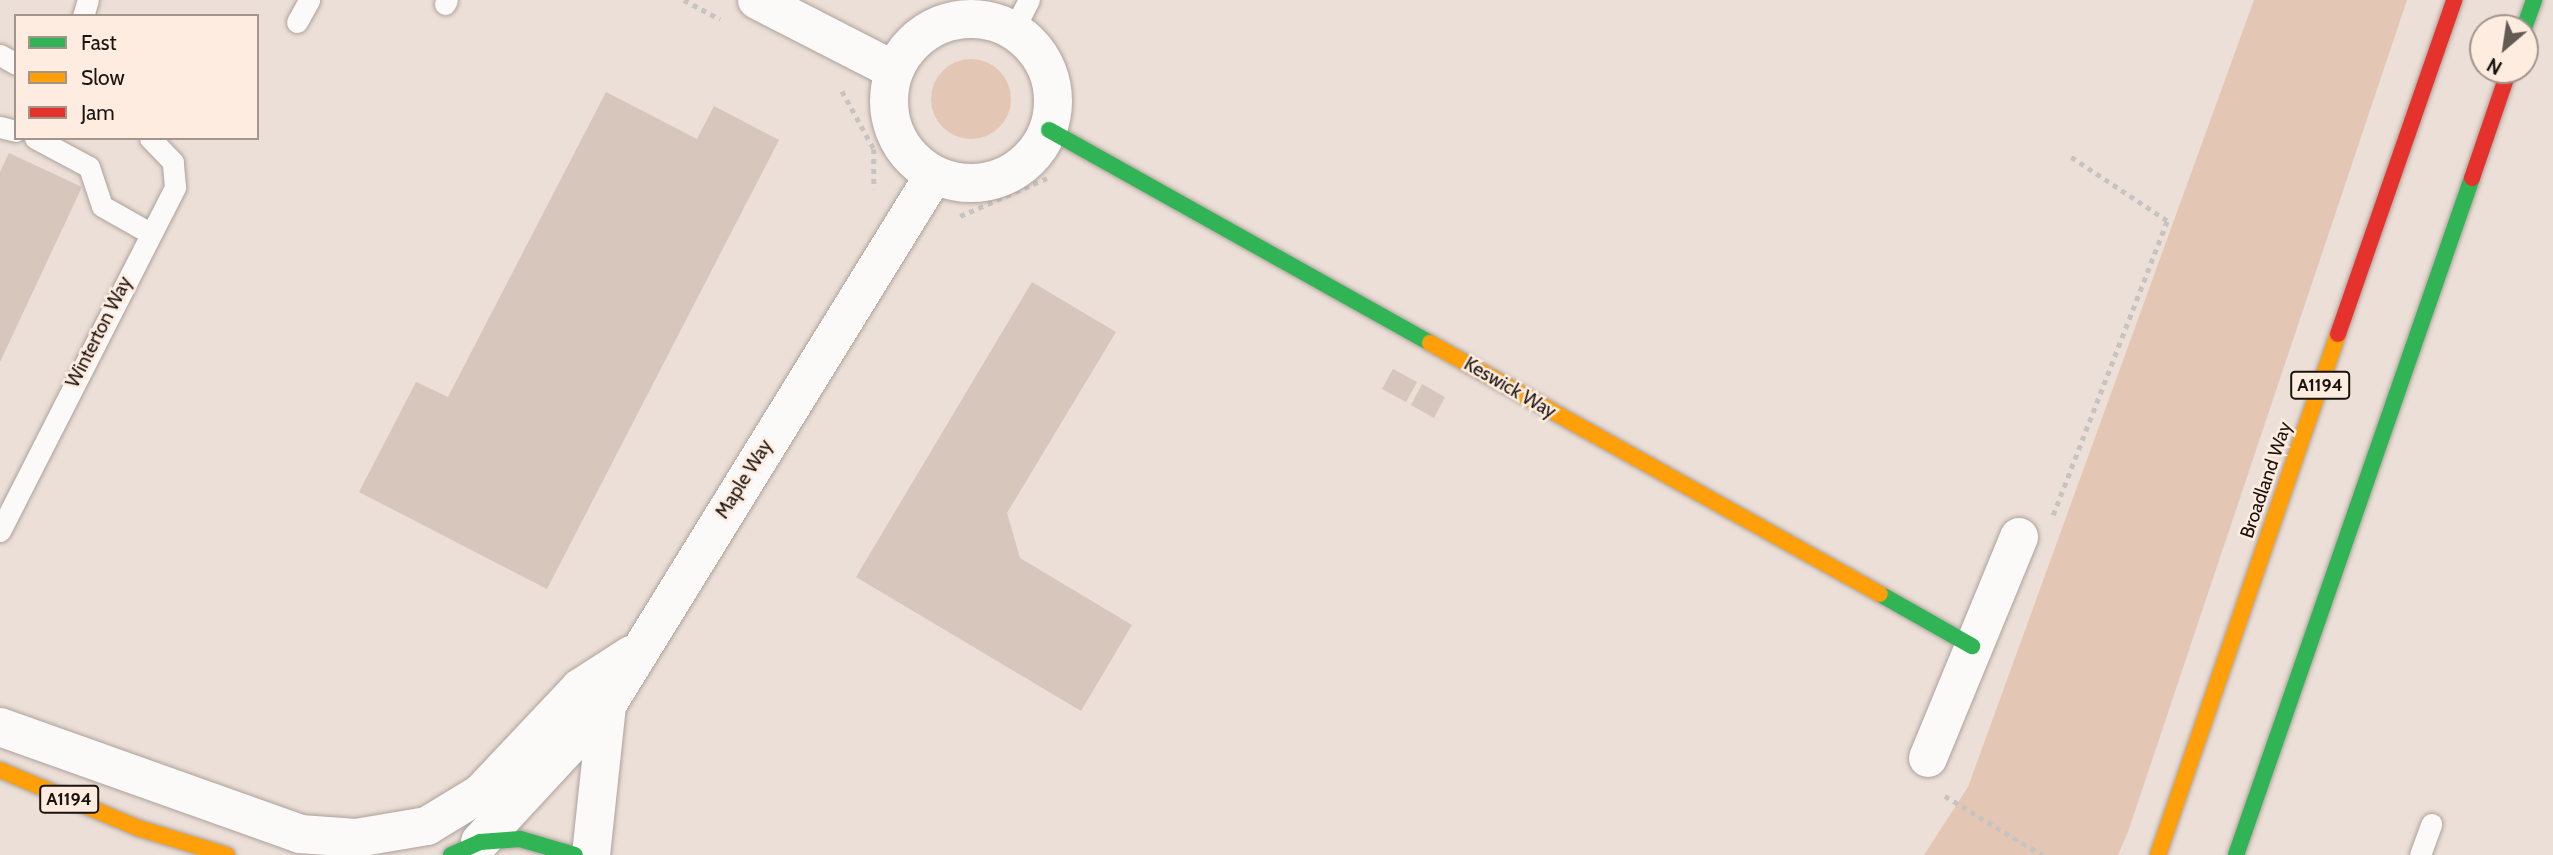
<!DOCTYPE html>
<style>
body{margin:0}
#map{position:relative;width:2553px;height:855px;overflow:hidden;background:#ecdfd7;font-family:Cabin,sans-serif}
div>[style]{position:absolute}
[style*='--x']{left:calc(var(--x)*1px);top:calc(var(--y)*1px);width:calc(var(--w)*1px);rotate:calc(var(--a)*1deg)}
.green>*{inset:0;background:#e3c7b4}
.round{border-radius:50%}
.building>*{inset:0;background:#d6c6bb}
.path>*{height:4.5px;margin-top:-2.25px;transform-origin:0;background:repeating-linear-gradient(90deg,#c7c3c1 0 5px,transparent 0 10px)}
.roads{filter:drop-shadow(0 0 2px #aca29c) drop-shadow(0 0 2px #aca29c)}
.lane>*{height:21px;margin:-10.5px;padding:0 10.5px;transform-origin:10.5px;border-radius:10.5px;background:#fcfaf9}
.street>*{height:38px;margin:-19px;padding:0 19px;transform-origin:19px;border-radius:19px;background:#fcfaf9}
.street>.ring{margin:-19px;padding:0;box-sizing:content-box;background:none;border:38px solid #fcfaf9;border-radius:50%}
.fast>*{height:16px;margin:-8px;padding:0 8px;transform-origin:8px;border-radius:8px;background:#30b455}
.slow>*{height:16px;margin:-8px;padding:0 8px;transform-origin:8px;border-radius:8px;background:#ff9f0a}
.jam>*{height:16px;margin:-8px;padding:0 8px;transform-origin:8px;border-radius:8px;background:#e5322d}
span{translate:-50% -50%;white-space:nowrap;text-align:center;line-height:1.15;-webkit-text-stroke:5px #feece0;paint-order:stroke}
.shield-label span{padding:2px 5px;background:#feece0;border:2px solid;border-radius:5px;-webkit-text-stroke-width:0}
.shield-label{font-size:18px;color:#1a130e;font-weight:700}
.street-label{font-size:19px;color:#1a130e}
.legend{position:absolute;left:14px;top:14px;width:245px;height:126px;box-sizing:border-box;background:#feece0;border:2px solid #a3958c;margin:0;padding:9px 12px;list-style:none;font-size:21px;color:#1a130e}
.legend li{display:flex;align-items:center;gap:14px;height:35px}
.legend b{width:35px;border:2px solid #a3958c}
.north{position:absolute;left:2469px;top:14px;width:70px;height:70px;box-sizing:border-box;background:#feece0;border:2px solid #a3958c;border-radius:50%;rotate:209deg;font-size:19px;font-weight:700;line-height:28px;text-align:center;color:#1a130e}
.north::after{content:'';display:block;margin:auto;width:24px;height:32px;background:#645a54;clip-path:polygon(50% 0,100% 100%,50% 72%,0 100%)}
</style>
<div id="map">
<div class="green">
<i style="clip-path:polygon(2254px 0,2407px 0,2128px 832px,2118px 855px,1924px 855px,1968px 787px)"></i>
<i class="round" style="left:931px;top:59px;width:80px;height:80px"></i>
</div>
<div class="building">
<i style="clip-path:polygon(606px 92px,697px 139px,714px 106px,779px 140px,547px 589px,359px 492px,416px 382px,448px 397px)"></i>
<i style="clip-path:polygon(9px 153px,82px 187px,0 362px,0 172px)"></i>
<i style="clip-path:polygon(1032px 282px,1116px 332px,1007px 513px,1020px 558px,1132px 625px,1081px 711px,856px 577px)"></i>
<i style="clip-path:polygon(1393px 369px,1417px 382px,1406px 402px,1382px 389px)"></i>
<i style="clip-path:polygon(1422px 384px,1445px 397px,1434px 418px,1411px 405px)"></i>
</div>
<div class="path">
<i style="--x:684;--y:0;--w:41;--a:27.8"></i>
<i style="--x:842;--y:91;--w:66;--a:61.1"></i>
<i style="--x:874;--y:149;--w:40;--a:90"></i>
<i style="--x:960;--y:216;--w:95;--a:-23.6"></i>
<i style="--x:2053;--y:515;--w:315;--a:-68.8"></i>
<i style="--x:2167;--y:221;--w:118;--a:-146.4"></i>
<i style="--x:1945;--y:796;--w:114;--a:31.3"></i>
</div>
<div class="roads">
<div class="lane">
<i style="--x:445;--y:4;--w:4;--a:-63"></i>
<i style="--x:83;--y:16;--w:17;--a:-73"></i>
<i style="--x:297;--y:22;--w:25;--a:-61"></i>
<i style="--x:1014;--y:29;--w:33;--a:-63"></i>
<i style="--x:0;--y:55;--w:18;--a:29"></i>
<i style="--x:0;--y:127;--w:16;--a:14"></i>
<i style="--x:35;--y:138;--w:61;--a:28.2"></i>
<i style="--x:89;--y:167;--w:41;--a:71.6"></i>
<i style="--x:102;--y:206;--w:55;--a:29.4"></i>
<i style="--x:0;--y:531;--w:386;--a:-63"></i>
<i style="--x:175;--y:187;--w:25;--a:-95"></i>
<i style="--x:173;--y:162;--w:33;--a:-134"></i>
<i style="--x:2420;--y:855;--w:33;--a:-70"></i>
</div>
<div class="street">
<i style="--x:757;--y:0;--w:154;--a:27.1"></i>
<i class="ring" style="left:889px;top:19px;width:126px;height:126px"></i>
<i style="--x:0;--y:727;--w:319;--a:19.6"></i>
<i style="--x:300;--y:834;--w:56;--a:4.1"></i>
<i style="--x:356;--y:838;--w:72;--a:-9.6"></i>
<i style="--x:427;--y:826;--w:63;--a:-31.4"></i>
<i style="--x:481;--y:793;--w:144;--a:-46.7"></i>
<i style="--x:580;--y:688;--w:61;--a:-32.9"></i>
<i style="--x:1928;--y:758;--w:239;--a:-67.6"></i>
<i style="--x:480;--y:842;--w:187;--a:-47.2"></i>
<i style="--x:607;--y:705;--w:623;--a:-58.33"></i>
<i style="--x:591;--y:855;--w:151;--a:-83.9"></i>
</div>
<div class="fast">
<i style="--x:2524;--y:28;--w:30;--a:-70"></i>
<i style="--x:1049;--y:130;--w:436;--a:29.2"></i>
<i style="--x:1880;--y:594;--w:106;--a:29.5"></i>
<i style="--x:451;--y:855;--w:32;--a:-24"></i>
<i style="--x:480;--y:842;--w:40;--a:-4.3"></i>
<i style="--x:520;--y:839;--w:57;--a:16.2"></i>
<i style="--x:2236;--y:855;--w:717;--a:-70.78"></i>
</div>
<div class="slow">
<i style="--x:1430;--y:343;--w:515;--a:29.15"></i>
<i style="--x:0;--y:770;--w:150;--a:22.8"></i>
<i style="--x:138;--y:828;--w:93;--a:16.9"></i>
<i style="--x:2158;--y:855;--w:551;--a:-70.94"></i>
</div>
<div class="jam">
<i style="--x:2472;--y:178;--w:114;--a:-71.1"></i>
<i style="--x:2338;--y:334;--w:354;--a:-70.8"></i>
</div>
</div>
<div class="shield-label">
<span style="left:2320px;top:385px">A1194</span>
<span style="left:69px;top:799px">A1194</span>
</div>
<div class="street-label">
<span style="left:99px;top:332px;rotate:-63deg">Winterton Way</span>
<span style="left:1510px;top:388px;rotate:30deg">Keswick Way</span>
<span style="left:744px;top:479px;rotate:-58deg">Maple Way</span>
<span style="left:2266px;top:480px;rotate:-71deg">Broadland Way</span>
</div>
<ul class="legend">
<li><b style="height:9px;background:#30b455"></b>Fast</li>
<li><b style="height:9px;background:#ff9f0a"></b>Slow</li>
<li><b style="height:9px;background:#e5322d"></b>Jam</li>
</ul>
<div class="north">N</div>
</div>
